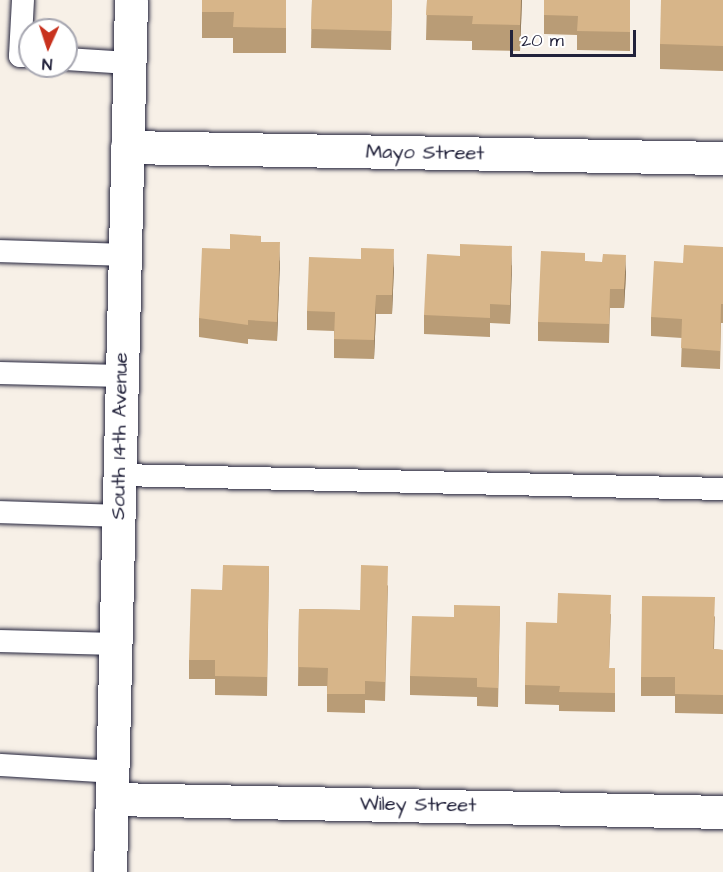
<!DOCTYPE html>
<style>
body{margin:0}
#map{position:relative;width:723px;height:872px;overflow:hidden;background:#f7f0e7;font-family:"Architects Daughter",sans-serif}
div>[style]{position:absolute}
[style*='--x']{left:calc(var(--x)*1px);top:calc(var(--y)*1px);width:calc(var(--w)*1px);rotate:calc(var(--a)*1deg)}
.roads{filter:drop-shadow(0 0 2px #22223b) drop-shadow(0 0 2px #22223b)}
.lane>*{height:22px;margin:-11px;padding:0 11px;transform-origin:11px;border-radius:11px;background:#fff}
.street>*{height:33px;margin:-16.5px;padding:0 16.5px;transform-origin:16.5px;border-radius:16.5px;background:#fff}
.secondary>*{height:33px;margin:-16.5px;padding:0 16.5px;transform-origin:16.5px;border-radius:16.5px;background:#fff}
.wall>*{inset:0;background:#b99c76}
.shaded-wall>*{inset:0;background:#967f60}
.building>*{inset:0;background:#d7b589}
span{translate:-50% -50%;white-space:nowrap;text-align:center;line-height:1.15;-webkit-text-stroke:6px #fff;paint-order:stroke}
.street-label{font-size:20px;color:#22223b}
.north{position:absolute;left:18px;top:18px;width:60px;height:60px;box-sizing:border-box;background:#fff;border:2px solid #a7a7b1;border-radius:50%;rotate:183deg;font-size:16px;font-weight:700;line-height:24px;text-align:center;color:#22223b}
.north::after{content:'';display:block;margin:auto;width:21px;height:27px;background:#c8321e;clip-path:polygon(50% 0,100% 100%,50% 72%,0 100%)}
.scale{position:absolute;left:510px;top:30px;width:126px;height:27px;box-sizing:border-box;border:3px solid #22223b;border-top:0;padding-left:8px;font-size:18px;line-height:21px;white-space:nowrap;color:#22223b;-webkit-text-stroke:4px #fff;paint-order:stroke}
</style>
<div id="map">
<div class="roads">
<div class="lane">
<i style="--x:23;--y:0;--w:56;--a:93.1"></i>
<i style="--x:20;--y:56;--w:10;--a:0"></i>
<i style="--x:66;--y:59;--w:63;--a:3.6"></i>
<i style="--x:0;--y:251;--w:125;--a:1.8"></i>
<i style="--x:0;--y:373;--w:122;--a:1.4"></i>
<i style="--x:120;--y:475;--w:603;--a:1.33"></i>
<i style="--x:0;--y:512;--w:119;--a:1.9"></i>
<i style="--x:0;--y:641;--w:116;--a:1.5"></i>
<i style="--x:0;--y:765;--w:113;--a:3.5"></i>
</div>
<div class="street">
<i style="--x:127;--y:147;--w:596;--a:1.06"></i>
<i style="--x:113;--y:799;--w:610;--a:1.22"></i>
</div>
<div class="secondary">
<i style="--x:110;--y:872;--w:872;--a:-88.62"></i>
</div>
</div>
<div class="wall">
<i style="clip-path:polygon(202px 0,286px 0,286px 53px,233px 53px,233px 38px,202px 38px)"></i>
<i style="clip-path:polygon(312px 0,392px 0,391px 50px,311px 48px)"></i>
<i style="clip-path:polygon(427px 0,522px 0,520px 51px,472px 50px,472px 41px,426px 40px)"></i>
<i style="clip-path:polygon(544px 0,630px 0,630px 51px,577px 50px,577px 35px,544px 34px)"></i>
<i style="clip-path:polygon(723px 0,723px 71px,660px 69px,660px 44px)"></i>
<i style="clip-path:polygon(261px 242px,280px 261px,277px 341px,248px 339px,248px 344px,199px 337px,199px 318px,230px 249px)"></i>
<i style="clip-path:polygon(723px 247px,723px 323px,721px 323px,720px 369px,681px 367px,682px 338px,651px 336px,651px 317px,683px 263px)"></i>
<i style="clip-path:polygon(585px 261px,626px 274px,624px 308px,610px 308px,609px 343px,538px 341px,538px 322px)"></i>
<i style="clip-path:polygon(512px 265px,510px 324px,490px 323px,490px 337px,424px 334px,424px 315px)"></i>
<i style="clip-path:polygon(394px 267px,392px 314px,376px 314px,374px 359px,334px 358px,334px 331px,307px 330px,307px 311px)"></i>
<i style="clip-path:polygon(269px 566px,267px 696px,215px 695px,215px 679px,189px 679px,189px 660px,222px 590px)"></i>
<i style="clip-path:polygon(388px 585px,385px 701px,365px 700px,365px 713px,327px 712px,327px 686px,298px 686px,299px 609px,360px 610px)"></i>
<i style="clip-path:polygon(500px 606px,498px 707px,477px 706px,477px 697px,410px 695px,410px 676px,454px 617px)"></i>
<i style="clip-path:polygon(611px 614px,609px 668px,615px 668px,615px 712px,559px 711px,559px 705px,525px 704px,525px 685px,557px 623px)"></i>
<i style="clip-path:polygon(715px 616px,714px 649px,723px 650px,723px 714px,675px 713px,675px 696px,641px 696px,641px 677px)"></i>
</div>
<div class="shaded-wall">
<i style="clip-path:polygon(521px 0,522px 0,520px 51px,520px 25px)"></i>
<i style="clip-path:polygon(280px 242px,280px 261px,277px 341px,277px 322px)"></i>
<i style="clip-path:polygon(512px 246px,512px 265px,510px 324px,510px 305px)"></i>
<i style="clip-path:polygon(394px 249px,394px 267px,392px 314px,392px 295px)"></i>
<i style="clip-path:polygon(626px 255px,626px 274px,624px 308px,624px 289px)"></i>
<i style="clip-path:polygon(376px 295px,376px 314px,374px 359px,374px 340px)"></i>
</div>
<div class="building">
<i style="clip-path:polygon(202px 0,286px 0,286px 28px,233px 27px,234px 12px,202px 12px)"></i>
<i style="clip-path:polygon(312px 0,392px 0,391px 31px,311px 29px)"></i>
<i style="clip-path:polygon(427px 0,521px 0,520px 25px,472px 24px,473px 16px,426px 15px)"></i>
<i style="clip-path:polygon(544px 0,630px 0,630px 32px,577px 31px,578px 16px,544px 15px)"></i>
<i style="clip-path:polygon(661px 0,723px 0,723px 46px,660px 44px)"></i>
<i style="clip-path:polygon(230px 234px,261px 236px,261px 242px,280px 242px,277px 322px,248px 320px,248px 325px,199px 318px,202px 248px,230px 249px)"></i>
<i style="clip-path:polygon(460px 244px,512px 246px,510px 305px,490px 304px,490px 318px,424px 315px,427px 254px,460px 256px)"></i>
<i style="clip-path:polygon(684px 245px,723px 247px,723px 304px,721px 304px,720px 351px,681px 348px,682px 319px,651px 317px,654px 261px,683px 263px)"></i>
<i style="clip-path:polygon(361px 248px,394px 249px,392px 295px,376px 295px,374px 340px,334px 339px,335px 312px,307px 311px,309px 257px,361px 259px)"></i>
<i style="clip-path:polygon(541px 251px,585px 253px,585px 261px,602px 262px,603px 254px,626px 255px,624px 289px,610px 289px,609px 324px,538px 322px)"></i>
<i style="clip-path:polygon(223px 565px,269px 566px,267px 677px,215px 676px,215px 660px,189px 660px,191px 589px,222px 590px)"></i>
<i style="clip-path:polygon(361px 565px,388px 566px,385px 682px,365px 681px,365px 694px,327px 694px,328px 668px,298px 667px,299px 609px,360px 610px)"></i>
<i style="clip-path:polygon(558px 593px,611px 595px,609px 668px,615px 668px,615px 693px,559px 692px,560px 686px,525px 685px,526px 622px,557px 623px)"></i>
<i style="clip-path:polygon(642px 596px,715px 597px,713px 649px,723px 650px,723px 695px,675px 694px,675px 677px,641px 677px)"></i>
<i style="clip-path:polygon(454px 605px,500px 606px,498px 688px,477px 687px,477px 678px,410px 676px,412px 616px,454px 617px)"></i>
</div>
<div class="street-label">
<span style="left:425px;top:153px;rotate:1deg">Mayo Street</span>
<span style="left:120px;top:436px;rotate:-89deg">South 14th Avenue</span>
<span style="left:418px;top:805px;rotate:1deg">Wiley Street</span>
</div>
<div class="north">N</div>
<div class="scale">20 m</div>
</div>
